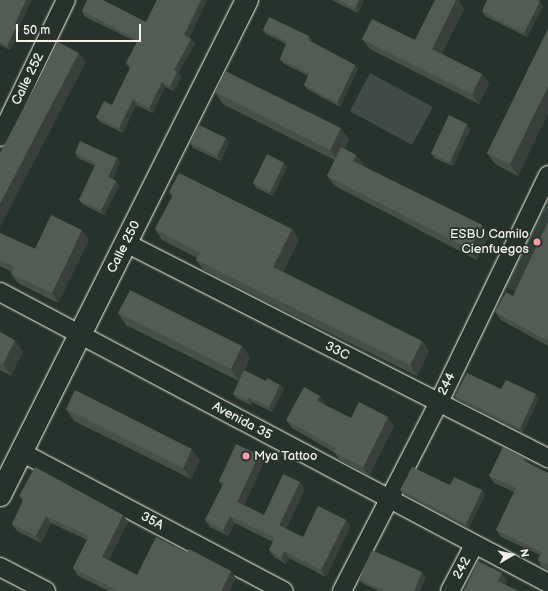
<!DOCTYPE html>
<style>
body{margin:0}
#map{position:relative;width:548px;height:591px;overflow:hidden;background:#26332d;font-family:"Balsamiq Sans",sans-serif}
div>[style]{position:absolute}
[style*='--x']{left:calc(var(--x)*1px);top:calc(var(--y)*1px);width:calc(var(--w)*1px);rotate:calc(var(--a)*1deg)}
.built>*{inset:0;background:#333f39}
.green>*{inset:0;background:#414b45}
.roads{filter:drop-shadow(0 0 1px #f4f1e8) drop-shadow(0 0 1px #f4f1e8)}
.minor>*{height:18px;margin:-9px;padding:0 9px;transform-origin:9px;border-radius:9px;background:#26332d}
.major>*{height:22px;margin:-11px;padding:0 11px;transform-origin:11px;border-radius:11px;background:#26332d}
.wall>*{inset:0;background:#474f49}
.shaded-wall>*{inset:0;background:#39403c}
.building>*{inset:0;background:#525c55}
.dots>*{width:11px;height:11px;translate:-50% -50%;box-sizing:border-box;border:2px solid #26332d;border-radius:50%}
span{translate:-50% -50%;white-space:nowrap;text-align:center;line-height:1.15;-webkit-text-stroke:3.5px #26332d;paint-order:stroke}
.street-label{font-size:13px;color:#f4f1e8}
.poi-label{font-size:13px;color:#f4f1e8}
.right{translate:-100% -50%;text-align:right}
.left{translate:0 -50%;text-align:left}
.north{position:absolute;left:492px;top:535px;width:40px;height:40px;-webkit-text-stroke:3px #26332d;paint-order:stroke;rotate:81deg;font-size:11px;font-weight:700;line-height:16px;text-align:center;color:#f4f1e8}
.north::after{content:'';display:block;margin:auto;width:14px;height:18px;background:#f4f1e8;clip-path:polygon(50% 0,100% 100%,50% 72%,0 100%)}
.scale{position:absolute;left:16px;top:24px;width:125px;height:18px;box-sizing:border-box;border:2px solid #f4f1e8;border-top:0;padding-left:5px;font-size:12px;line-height:14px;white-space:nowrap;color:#f4f1e8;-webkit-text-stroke:3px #26332d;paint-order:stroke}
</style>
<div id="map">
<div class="built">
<i style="clip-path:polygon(548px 197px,548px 308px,504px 286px)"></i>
</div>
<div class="green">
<i style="clip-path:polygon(370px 73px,433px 107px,412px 145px,350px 111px)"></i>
</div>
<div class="roads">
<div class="minor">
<i style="--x:0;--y:137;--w:152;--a:-64.3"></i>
<i style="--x:126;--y:243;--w:474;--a:27"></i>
<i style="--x:0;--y:292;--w:620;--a:27.97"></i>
<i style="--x:21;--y:452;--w:297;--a:27.9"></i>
<i style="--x:0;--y:567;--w:52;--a:27.6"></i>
<i style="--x:342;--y:591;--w:210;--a:-62.8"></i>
<i style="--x:438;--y:404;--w:254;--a:-64.3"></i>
<i style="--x:450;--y:591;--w:52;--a:-62.4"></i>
</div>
<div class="major">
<i style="--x:0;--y:495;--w:553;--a:-63.48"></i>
</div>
</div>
<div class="wall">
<i style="clip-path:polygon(0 0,20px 30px,10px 50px,0 45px)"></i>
<i style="clip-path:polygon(157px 0,207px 0,189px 38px,191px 39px,195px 44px,178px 73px,181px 77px,174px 91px,165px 87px,153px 113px,136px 105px,123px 133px,100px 122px,96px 117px,112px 105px,130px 69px,126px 63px,137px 42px,85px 17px,82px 11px,146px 22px)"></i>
<i style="clip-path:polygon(331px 0,364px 0,358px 13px)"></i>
<i style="clip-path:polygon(435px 0,458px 0,464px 9px,441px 54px,482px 74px,489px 84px,479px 104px,370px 49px,362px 39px,415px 40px)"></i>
<i style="clip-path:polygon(543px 6px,527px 37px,485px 16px,482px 11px)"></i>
<i style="clip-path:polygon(548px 29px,518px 176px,495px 164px,487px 153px)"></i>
<i style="clip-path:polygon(263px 30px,309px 36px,312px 41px,312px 42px,355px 65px,358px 69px,340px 107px,307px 89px,304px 85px,308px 76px,283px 63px,280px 59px,286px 44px,266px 34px)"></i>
<i style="clip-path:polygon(215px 92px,349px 140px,344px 149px,356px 155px,364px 165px,363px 166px,482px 225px,489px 235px,477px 260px,335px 186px,327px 176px,335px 160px,223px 104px)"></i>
<i style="clip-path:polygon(470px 129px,453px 166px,434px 158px,431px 153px)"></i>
<i style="clip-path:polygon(190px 143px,229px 143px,221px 161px,193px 148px)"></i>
<i style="clip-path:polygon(75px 153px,117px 158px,120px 163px,112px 179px,116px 181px,119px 186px,104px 215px,82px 204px,79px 200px,95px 166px,78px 158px)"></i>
<i style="clip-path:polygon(287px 167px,273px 196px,256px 188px,253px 183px)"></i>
<i style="clip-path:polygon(169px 192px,292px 229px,299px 240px,283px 272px,422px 341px,429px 352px,417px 376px,204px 271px,196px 260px,197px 258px,162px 240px,155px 229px,172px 197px)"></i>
<i style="clip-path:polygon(548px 222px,548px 346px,501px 320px,495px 312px,513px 296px)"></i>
<i style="clip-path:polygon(0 233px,35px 249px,89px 240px,58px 303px,18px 283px,11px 274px,12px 272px,0 266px)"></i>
<i style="clip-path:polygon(118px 313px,242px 346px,250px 358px,239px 381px,126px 325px)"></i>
<i style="clip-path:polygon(0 332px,23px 351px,11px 376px,0 370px)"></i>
<i style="clip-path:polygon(266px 381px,280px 385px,284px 389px,272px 412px,252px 402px,251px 405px,236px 398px,233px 394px)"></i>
<i style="clip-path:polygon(501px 389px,539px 398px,523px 432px,458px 401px,455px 396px)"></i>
<i style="clip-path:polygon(320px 396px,326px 405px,326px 406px,351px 418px,394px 426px,369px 476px,340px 461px,335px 453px,292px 428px,286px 420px)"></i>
<i style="clip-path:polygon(66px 409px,200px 460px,191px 479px,74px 421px)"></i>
<i style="clip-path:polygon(525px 458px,530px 464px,548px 473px,548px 570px,542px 567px,538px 560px,540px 555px,501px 537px,496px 530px,514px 492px,494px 483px,489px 476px)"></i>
<i style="clip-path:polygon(264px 462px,244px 505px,264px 515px,305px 488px,286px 529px,303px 537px,346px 520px,350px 527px,326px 577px,289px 558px,286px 564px,274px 557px,269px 550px,273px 542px,235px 523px,228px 536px,210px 527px,205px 520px,222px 486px,219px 481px)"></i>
<i style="clip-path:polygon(450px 485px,485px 495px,469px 528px,403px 494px,400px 490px)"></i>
<i style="clip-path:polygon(19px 496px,123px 515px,128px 522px,109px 560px,137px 575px,187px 553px,231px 571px,236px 578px,229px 591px,109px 591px,78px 576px,73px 568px,87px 540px,51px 523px,41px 543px,17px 531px,12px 524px,23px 501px)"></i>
<i style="clip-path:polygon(426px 577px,419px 591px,378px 591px,362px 583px,359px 579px)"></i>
</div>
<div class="shaded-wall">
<i style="clip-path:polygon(26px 0,32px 0,19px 27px,20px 30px,10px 50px,7px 46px,15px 24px)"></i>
<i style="clip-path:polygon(201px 0,207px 0,188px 40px,184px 35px)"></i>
<i style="clip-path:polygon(359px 0,364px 0,358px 13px,355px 8px)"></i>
<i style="clip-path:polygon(456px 0,458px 0,464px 9px,439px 59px,432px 49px)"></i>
<i style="clip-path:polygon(540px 1px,543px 6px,527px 37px,524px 33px)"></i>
<i style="clip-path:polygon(309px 36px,312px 41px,311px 44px,308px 40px)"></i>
<i style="clip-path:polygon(191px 39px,195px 44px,178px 73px,181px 77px,174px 91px,170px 86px,174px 70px)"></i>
<i style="clip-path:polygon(79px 53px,86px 62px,0 227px,0 204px)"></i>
<i style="clip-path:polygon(355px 65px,358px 69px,340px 107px,337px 103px)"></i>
<i style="clip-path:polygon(482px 74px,489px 84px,479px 104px,472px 94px)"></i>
<i style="clip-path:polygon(162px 82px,165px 87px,153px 113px,149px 108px)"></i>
<i style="clip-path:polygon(548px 87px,548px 114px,518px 176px,510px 164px)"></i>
<i style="clip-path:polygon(133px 99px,136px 105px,123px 133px,119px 128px)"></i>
<i style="clip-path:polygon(467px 124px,470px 129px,453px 166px,450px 162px)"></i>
<i style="clip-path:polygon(341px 128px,349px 140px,338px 161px,330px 150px)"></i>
<i style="clip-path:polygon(226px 138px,229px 143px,221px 161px,217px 156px)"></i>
<i style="clip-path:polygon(356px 155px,364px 165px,361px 171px,353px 161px)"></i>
<i style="clip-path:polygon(117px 158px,120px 163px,111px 182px,108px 177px)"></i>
<i style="clip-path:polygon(284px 163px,287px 167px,273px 196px,270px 192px)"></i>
<i style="clip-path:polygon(116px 181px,119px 186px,104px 215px,101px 210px)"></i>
<i style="clip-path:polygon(482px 225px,489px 235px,477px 260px,470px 249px)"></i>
<i style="clip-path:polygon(292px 229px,299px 240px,280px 278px,273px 267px)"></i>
<i style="clip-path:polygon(82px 230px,89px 240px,58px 303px,52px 293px)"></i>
<i style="clip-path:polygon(15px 340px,23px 351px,11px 376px,3px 364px)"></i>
<i style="clip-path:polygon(422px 341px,429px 352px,417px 376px,410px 365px)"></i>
<i style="clip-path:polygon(242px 346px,250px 358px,239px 381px,231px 369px)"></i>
<i style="clip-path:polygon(280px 385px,284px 389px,272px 412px,269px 407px)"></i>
<i style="clip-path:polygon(536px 394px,539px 398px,523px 432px,520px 428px)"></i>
<i style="clip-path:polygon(320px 396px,326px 405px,323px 410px,317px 401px)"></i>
<i style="clip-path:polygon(249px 397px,252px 402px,251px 405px,248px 400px)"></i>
<i style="clip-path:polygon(388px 417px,394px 426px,369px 476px,363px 467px)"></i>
<i style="clip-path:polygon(192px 449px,200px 460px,191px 479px,183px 468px)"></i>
<i style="clip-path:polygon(259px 455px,264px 462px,242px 509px,237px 502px)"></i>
<i style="clip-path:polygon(525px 458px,530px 464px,524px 461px)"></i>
<i style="clip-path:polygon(300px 482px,305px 488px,284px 532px,279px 525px)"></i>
<i style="clip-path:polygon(482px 490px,485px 495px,469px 528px,466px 524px)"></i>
<i style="clip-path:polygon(123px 515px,128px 522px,107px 564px,102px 557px)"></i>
<i style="clip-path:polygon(46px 516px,51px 523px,41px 543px,36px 536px)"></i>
<i style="clip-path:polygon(230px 516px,235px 523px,228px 536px,223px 530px)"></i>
<i style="clip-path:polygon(346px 520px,350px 527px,326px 577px,321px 570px)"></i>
<i style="clip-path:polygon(284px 551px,289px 558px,286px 564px,281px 557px)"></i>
<i style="clip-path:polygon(231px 571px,236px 578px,229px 591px,221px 591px)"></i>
<i style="clip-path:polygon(422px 572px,426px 577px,419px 591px,414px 591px)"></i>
<i style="clip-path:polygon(502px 573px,507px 580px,503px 588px,498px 581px)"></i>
</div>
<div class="building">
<i style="clip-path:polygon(0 0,26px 0,15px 24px,17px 25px,7px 46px,0 42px)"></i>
<i style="clip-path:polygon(87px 0,103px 0,146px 22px,157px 0,201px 0,184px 35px,191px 39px,174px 70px,177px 72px,170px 86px,162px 82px,149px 108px,133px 99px,119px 128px,96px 117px,104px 101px,112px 105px,131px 66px,126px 63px,138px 40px,82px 11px)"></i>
<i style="clip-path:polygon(338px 0,359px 0,355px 8px)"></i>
<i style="clip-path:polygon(435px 0,456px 0,432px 49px,482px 74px,472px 94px,362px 39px,372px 19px,415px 40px)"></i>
<i style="clip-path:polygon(487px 0,538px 0,540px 1px,524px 33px,482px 11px)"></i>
<i style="clip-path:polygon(269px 17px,309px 36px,308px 40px,355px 65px,337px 103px,304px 85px,309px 73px,280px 59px,287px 42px,263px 30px)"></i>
<i style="clip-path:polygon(548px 29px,548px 87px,510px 164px,487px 153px)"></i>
<i style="clip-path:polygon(58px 42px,79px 53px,0 204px,0 153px)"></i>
<i style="clip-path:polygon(225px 71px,341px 128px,330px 150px,215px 92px)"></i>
<i style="clip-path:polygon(449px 115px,467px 124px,450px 162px,431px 153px)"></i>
<i style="clip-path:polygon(199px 125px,226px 138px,217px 156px,190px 143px)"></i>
<i style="clip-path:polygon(80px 141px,117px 158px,108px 177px,116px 181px,101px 210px,79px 200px,96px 163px,75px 153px)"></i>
<i style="clip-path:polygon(341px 147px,356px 155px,353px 161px,482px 225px,470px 249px,327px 176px)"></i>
<i style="clip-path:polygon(267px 154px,284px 163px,270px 192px,253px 183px)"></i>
<i style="clip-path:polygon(179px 173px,292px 229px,273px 267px,422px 341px,410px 365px,196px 260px,200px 253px,155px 229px,173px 195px,169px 192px)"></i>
<i style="clip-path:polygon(51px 215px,82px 230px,52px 293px,11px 274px,14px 267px,0 260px,0 233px,35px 249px)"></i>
<i style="clip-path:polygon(548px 222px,548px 341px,495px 312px,506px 292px,513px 296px)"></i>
<i style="clip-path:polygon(130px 290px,242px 346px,231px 369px,118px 313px)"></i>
<i style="clip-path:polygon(0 332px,15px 340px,3px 364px,0 363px)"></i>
<i style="clip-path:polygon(244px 370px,266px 381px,267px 378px,280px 385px,269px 407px,249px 397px,248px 400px,233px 394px)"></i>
<i style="clip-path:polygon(467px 373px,501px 389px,506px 380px,536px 394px,520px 428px,455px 396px)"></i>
<i style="clip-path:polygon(304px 387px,320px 396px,317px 401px,351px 418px,359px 402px,388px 417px,363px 467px,334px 452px,336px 448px,286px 420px)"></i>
<i style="clip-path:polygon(75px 390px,192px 449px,183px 468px,66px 409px)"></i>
<i style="clip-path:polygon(236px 444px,259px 455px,237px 502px,264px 515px,283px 474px,300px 482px,279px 525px,303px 537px,318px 506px,346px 520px,321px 570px,284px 551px,281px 557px,269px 550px,275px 538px,230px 516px,223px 530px,205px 520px,224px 483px,219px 481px)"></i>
<i style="clip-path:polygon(503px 447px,525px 458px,524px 461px,548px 473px,548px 565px,538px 560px,542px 552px,496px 530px,516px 488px,489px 476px)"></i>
<i style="clip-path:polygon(35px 467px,123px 515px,102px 557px,137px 575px,156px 537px,187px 553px,189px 549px,231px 571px,221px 591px,118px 591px,73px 568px,89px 536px,46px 516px,36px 536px,12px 524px,24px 498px,19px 496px)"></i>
<i style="clip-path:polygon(412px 467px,450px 485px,454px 477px,482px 490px,466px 524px,400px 490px)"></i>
<i style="clip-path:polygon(372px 550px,422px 572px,414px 591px,384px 591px,359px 579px)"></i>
<i style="clip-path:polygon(478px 561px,502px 573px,498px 581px,518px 591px,464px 591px)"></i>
</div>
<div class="dots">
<i style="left:537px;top:242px;background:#ff9aa2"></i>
<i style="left:246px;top:456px;background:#ff9aa2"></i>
</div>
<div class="street-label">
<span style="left:28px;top:79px;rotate:-64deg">Calle 252</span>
<span style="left:124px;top:247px;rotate:-63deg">Calle 250</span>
<span style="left:337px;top:351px;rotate:27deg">33C</span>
<span style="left:447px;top:384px;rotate:-64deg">244</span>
<span style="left:242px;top:421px;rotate:28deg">Avenida 35</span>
<span style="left:152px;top:521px;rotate:28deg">35A</span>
<span style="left:462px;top:568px;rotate:-62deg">242</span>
</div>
<div class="poi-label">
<span class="right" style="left:529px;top:242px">ESBU Camilo<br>Cienfuegos</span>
<span class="left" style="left:254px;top:456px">Mya Tattoo</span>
</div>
<div class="north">N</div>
<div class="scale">50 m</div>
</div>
